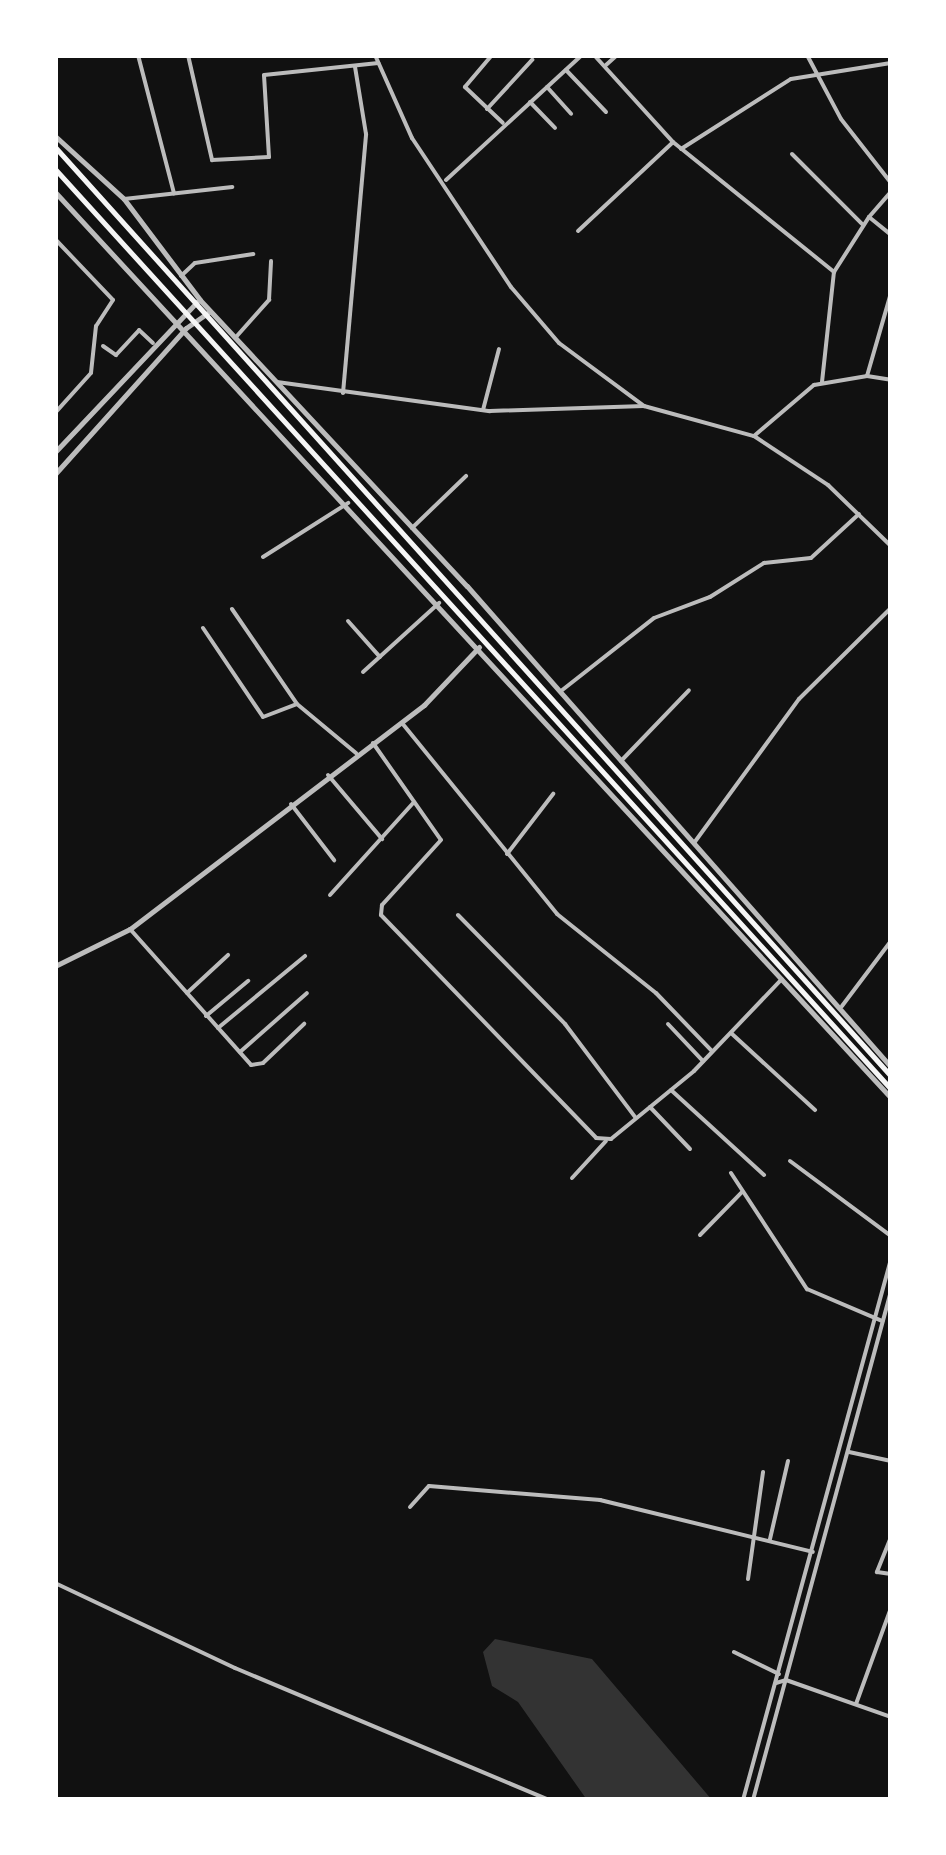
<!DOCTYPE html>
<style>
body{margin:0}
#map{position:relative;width:946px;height:1855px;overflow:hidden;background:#111;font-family:"Public Sans",sans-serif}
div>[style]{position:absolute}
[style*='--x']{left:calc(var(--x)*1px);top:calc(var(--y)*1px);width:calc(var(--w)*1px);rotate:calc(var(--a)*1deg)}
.water>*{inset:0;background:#333}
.minor>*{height:4px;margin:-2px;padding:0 2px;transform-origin:2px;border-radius:2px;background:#bcbcbc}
.tertiary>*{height:5px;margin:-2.5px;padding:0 2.5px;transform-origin:2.5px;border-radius:2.5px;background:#bcbcbc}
.secondary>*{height:5px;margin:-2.5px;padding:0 2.5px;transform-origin:2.5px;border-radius:2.5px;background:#f5f5f5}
span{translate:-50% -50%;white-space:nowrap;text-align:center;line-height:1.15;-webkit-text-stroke:9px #fff;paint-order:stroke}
.frame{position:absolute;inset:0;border:58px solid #fff;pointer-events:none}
</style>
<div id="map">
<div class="water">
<i style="clip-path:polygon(495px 1639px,592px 1659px,712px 1800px,587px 1800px,518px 1702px,492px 1686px,483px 1652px)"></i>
</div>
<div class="minor">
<i style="--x:138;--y:55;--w:143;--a:75.4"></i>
<i style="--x:188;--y:55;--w:108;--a:77.1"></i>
<i style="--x:212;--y:160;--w:57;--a:-3"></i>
<i style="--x:269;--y:157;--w:82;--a:-93.5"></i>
<i style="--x:264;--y:75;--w:115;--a:-6"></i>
<i style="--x:375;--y:55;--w:91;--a:66"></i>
<i style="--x:412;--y:138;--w:179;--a:56.4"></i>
<i style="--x:511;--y:287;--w:74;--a:49.4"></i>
<i style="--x:559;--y:343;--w:106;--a:36.5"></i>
<i style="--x:492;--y:55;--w:42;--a:130.2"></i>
<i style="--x:465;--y:87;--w:52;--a:43.5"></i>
<i style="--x:594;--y:55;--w:118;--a:47.8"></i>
<i style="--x:673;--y:142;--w:207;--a:38.9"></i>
<i style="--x:807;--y:55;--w:72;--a:62"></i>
<i style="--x:841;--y:119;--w:81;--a:52"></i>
<i style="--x:606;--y:65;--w:15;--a:-42"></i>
<i style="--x:566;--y:70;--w:58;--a:46.4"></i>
<i style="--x:547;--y:87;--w:36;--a:48"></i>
<i style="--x:530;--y:102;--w:36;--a:46"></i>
<i style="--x:487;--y:109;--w:67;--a:-47.4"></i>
<i style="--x:681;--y:149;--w:130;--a:-32.5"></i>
<i style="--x:791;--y:79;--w:101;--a:-9.1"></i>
<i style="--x:792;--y:154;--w:100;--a:45"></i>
<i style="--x:446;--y:180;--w:185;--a:-42.6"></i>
<i style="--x:124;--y:199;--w:109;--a:-6.3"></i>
<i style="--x:869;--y:217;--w:33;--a:-49"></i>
<i style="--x:578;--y:231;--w:130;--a:-43.1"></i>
<i style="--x:55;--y:239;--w:84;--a:46.4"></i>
<i style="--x:113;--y:300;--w:31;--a:123"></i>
<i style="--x:96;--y:326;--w:47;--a:96.1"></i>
<i style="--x:91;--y:373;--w:54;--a:132"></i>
<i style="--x:181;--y:276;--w:19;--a:-43"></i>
<i style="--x:195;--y:263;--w:59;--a:-8.8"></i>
<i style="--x:236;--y:337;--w:50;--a:-48.3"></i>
<i style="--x:269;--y:300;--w:39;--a:-87"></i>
<i style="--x:103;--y:346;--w:16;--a:35"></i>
<i style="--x:116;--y:355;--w:34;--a:-47"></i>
<i style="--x:139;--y:330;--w:19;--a:43"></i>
<i style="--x:867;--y:376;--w:86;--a:-73.9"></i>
<i style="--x:277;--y:382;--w:215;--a:7.8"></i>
<i style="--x:490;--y:411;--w:154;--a:-1.9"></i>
<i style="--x:644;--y:406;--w:114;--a:15.3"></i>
<i style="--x:754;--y:436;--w:79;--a:-40.4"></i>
<i style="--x:814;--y:385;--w:54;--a:-9.6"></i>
<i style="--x:867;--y:376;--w:24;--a:9"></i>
<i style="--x:822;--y:382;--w:111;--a:-83.8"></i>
<i style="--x:834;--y:272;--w:65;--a:-57.5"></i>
<i style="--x:869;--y:217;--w:28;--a:39"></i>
<i style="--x:343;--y:393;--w:260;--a:-84.9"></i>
<i style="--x:366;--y:134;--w:68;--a:-99.3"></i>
<i style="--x:483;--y:410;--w:63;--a:-75.3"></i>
<i style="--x:754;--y:436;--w:89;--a:33.5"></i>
<i style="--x:828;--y:485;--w:88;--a:44.1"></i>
<i style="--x:412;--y:528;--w:75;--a:-43.9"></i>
<i style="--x:263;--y:557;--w:101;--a:-32.4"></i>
<i style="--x:232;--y:609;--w:115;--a:55.6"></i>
<i style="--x:348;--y:621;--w:48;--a:48.4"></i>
<i style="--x:203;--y:628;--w:107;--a:56"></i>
<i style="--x:263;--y:717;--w:36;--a:-21"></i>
<i style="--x:297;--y:704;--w:77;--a:39.7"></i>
<i style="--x:363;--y:672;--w:103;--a:-42.2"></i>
<i style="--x:561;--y:691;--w:118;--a:-38.1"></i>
<i style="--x:654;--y:618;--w:60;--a:-20.6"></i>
<i style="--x:710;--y:597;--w:64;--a:-32.2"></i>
<i style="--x:764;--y:563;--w:47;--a:-6.1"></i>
<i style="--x:811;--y:558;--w:65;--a:-42.5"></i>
<i style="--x:402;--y:723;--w:246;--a:50.9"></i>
<i style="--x:557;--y:914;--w:127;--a:38.6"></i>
<i style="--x:656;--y:993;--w:81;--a:46"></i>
<i style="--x:373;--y:743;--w:118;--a:55"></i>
<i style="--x:441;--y:840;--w:88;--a:132.2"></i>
<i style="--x:382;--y:905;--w:10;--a:96"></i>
<i style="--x:381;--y:915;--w:310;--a:46"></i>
<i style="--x:596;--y:1138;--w:15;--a:4"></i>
<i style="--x:611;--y:1139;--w:107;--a:-39.3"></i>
<i style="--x:694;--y:1071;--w:127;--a:-46.3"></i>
<i style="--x:621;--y:761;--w:98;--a:-46.2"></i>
<i style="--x:328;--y:775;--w:84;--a:49.8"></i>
<i style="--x:291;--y:804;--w:71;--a:52.5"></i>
<i style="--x:694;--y:843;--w:178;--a:-53.9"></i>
<i style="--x:799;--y:699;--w:129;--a:-44.7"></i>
<i style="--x:507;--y:854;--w:76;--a:-52.5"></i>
<i style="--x:330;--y:895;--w:125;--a:-47.9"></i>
<i style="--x:458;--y:915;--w:153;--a:45.5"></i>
<i style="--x:565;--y:1024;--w:116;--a:53"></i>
<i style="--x:130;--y:929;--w:182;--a:48.3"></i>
<i style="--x:251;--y:1065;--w:12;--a:-9"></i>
<i style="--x:263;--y:1063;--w:57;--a:-43.6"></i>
<i style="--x:187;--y:993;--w:56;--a:-42.8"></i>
<i style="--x:842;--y:1006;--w:81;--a:-53"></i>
<i style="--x:206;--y:1016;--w:55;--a:-39.8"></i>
<i style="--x:668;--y:1024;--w:51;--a:46.6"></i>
<i style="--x:218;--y:1028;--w:113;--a:-39.6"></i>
<i style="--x:731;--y:1033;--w:114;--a:42.5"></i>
<i style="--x:240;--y:1052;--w:89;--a:-41.4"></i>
<i style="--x:671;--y:1090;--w:126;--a:42.4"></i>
<i style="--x:650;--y:1107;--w:58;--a:46.4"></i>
<i style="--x:790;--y:1161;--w:126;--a:36.6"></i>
<i style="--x:731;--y:1173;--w:139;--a:56.8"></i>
<i style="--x:807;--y:1289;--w:82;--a:23.1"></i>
<i style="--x:572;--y:1178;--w:50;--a:-47.4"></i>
<i style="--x:700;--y:1235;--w:60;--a:-45.7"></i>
<i style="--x:849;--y:1452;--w:43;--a:12.1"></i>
<i style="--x:410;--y:1507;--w:28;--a:-48"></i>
<i style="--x:429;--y:1486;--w:172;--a:4.7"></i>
<i style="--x:600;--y:1500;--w:219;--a:13.7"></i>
<i style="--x:891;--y:1537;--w:38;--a:112"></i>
<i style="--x:877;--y:1572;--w:14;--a:8"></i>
<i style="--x:770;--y:1539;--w:80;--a:-77"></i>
<i style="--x:748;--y:1579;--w:108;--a:-82"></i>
<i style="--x:55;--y:1583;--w:199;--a:25.3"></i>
<i style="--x:235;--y:1668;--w:341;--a:22.8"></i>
<i style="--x:734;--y:1652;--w:50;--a:26.1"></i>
<i style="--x:776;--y:1683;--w:10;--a:-17"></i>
<i style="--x:786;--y:1680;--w:111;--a:19.4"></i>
<i style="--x:856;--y:1704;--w:102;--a:-70"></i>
<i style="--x:743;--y:1800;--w:561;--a:-74.7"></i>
<i style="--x:753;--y:1800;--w:527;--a:-74.83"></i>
</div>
<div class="tertiary">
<i style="--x:55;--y:136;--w:93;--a:42.4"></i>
<i style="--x:124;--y:199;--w:126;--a:53"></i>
<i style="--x:200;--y:300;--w:391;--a:47"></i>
<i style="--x:467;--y:586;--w:641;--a:48.6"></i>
<i style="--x:55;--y:192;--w:1233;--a:47.3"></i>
<i style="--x:55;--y:452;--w:207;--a:-46.6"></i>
<i style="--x:55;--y:474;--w:196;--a:-48.1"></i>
<i style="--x:186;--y:328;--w:28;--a:-35"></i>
<i style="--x:55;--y:966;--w:84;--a:-26.3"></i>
<i style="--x:130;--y:929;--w:370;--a:-37.3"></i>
<i style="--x:424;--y:705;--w:80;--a:-46.5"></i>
</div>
<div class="secondary">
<i style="--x:55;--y:147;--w:1250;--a:48.02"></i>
<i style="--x:55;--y:169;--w:1243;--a:47.74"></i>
</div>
<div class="frame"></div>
</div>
